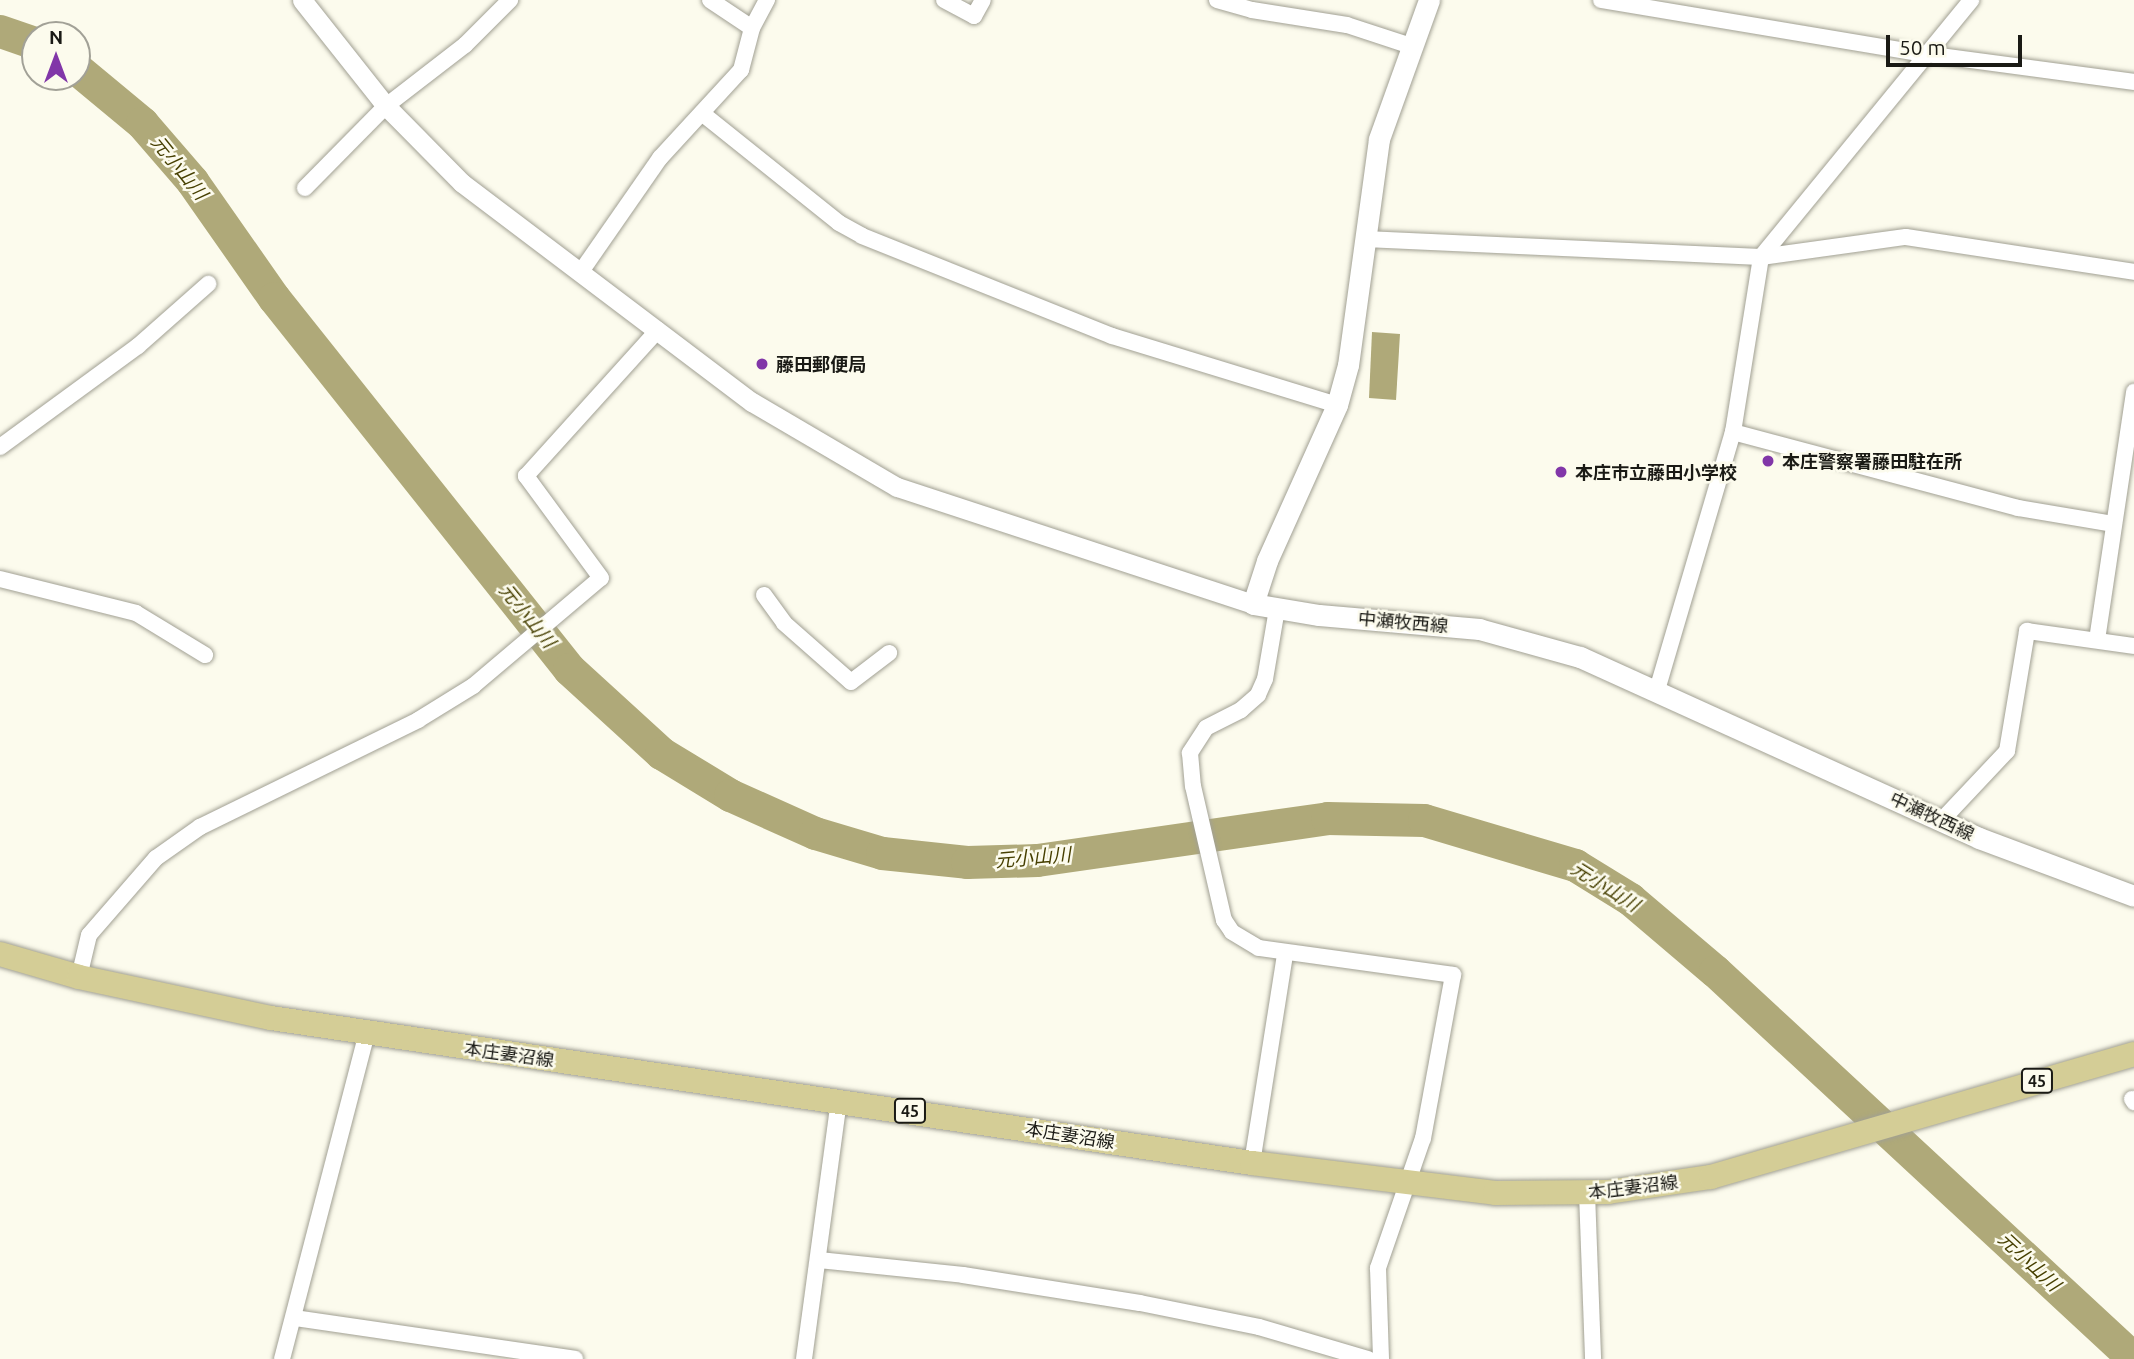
<!DOCTYPE html>
<meta charset="utf-8">
<style>
body{margin:0}
#map{position:relative;width:2134px;height:1359px;overflow:hidden;background:#fcfbed;font-family:Ubuntu,"Noto Sans JP",sans-serif}
div>[style]{position:absolute}
[style*='--x']{left:calc(var(--x)*1px);top:calc(var(--y)*1px);width:calc(var(--w)*1px);rotate:calc(var(--a)*1deg)}
.water>*{inset:0;background:#afa979}
.river>*{height:33px;margin:-16.5px;padding:0 16.5px;transform-origin:16.5px;border-radius:16.5px;background:#afa979}
.roads{filter:drop-shadow(0 0 2px #a1a093) drop-shadow(0 0 2px #a1a093)}
.minor>*{height:16px;margin:-8px;padding:0 8px;transform-origin:8px;border-radius:8px;background:#fff}
.tertiary>*{height:19px;margin:-9.5px;padding:0 9.5px;transform-origin:9.5px;border-radius:9.5px;background:#fff}
.secondary>*{height:21px;margin:-10.5px;padding:0 10.5px;transform-origin:10.5px;border-radius:10.5px;background:#fff}
.primary>*{height:24px;margin:-12px;padding:0 12px;transform-origin:12px;border-radius:12px;background:#d4cd96}
.dots>*{width:19px;height:19px;translate:-50% -50%;box-sizing:border-box;border:4px solid #fcfbed;border-radius:50%}
span{translate:-50% -50%;white-space:nowrap;text-align:center;line-height:1.15;-webkit-text-stroke:5px #fcfbed;paint-order:stroke}
.shield-label span{padding:2px 5px;background:#fcfbed;border:2px solid;border-radius:5px;-webkit-text-stroke-width:0}
.shield-label{font-size:16px;color:#1a1a15;font-weight:700}
.poi-label{font-size:18px;color:#1a1a15;font-weight:700}
.left{translate:0 -50%;text-align:left}
.street-label{font-size:18px;color:#1a1a15}
.water-label{font-size:19px;color:#463f00;font-style:italic}
.north{position:absolute;left:21px;top:21px;width:70px;height:70px;box-sizing:border-box;background:#fcfbed;border:2px solid #a2a197;border-radius:50%;rotate:0deg;font-size:19px;font-weight:700;line-height:28px;text-align:center;color:#1a1a15}
.north::after{content:'';display:block;margin:auto;width:24px;height:32px;background:#8136a8;clip-path:polygon(50% 0,100% 100%,50% 72%,0 100%)}
.scale{position:absolute;left:1886px;top:35px;width:136px;height:32px;box-sizing:border-box;border:4px solid #1a1a15;border-top:0;padding-left:9px;font-size:21px;line-height:24px;white-space:nowrap;color:#1a1a15;-webkit-text-stroke:5px #fcfbed;paint-order:stroke}
</style>
<div id="map">
<div class="water">
<i style="clip-path:polygon(1372px 332px,1400px 334px,1396px 400px,1369px 398px)"></i>
</div>
<div class="river">
<i style="--x:0;--y:31;--w:37;--a:19"></i>
<i style="--x:77;--y:69;--w:85;--a:39.7"></i>
<i style="--x:142;--y:123;--w:77;--a:49.2"></i>
<i style="--x:192;--y:181;--w:143;--a:55"></i>
<i style="--x:274;--y:298;--w:474;--a:51.5"></i>
<i style="--x:569;--y:669;--w:125;--a:42.4"></i>
<i style="--x:661;--y:753;--w:81;--a:31.3"></i>
<i style="--x:730;--y:795;--w:93;--a:24.1"></i>
<i style="--x:815;--y:833;--w:70;--a:16.6"></i>
<i style="--x:882;--y:853;--w:85;--a:6"></i>
<i style="--x:967;--y:862;--w:70;--a:-1.6"></i>
<i style="--x:1037;--y:860;--w:293;--a:-8.2"></i>
<i style="--x:1327;--y:818;--w:97;--a:1.2"></i>
<i style="--x:1424;--y:820;--w:158;--a:16.6"></i>
<i style="--x:1575;--y:865;--w:65;--a:31.7"></i>
<i style="--x:1630;--y:899;--w:111;--a:40.3"></i>
<i style="--x:1715;--y:971;--w:571;--a:42.8"></i>
</div>
<div class="roads">
<div class="minor">
<i style="--x:710;--y:0;--w:50;--a:33.7"></i>
<i style="--x:944;--y:0;--w:34;--a:28"></i>
<i style="--x:974;--y:16;--w:18;--a:-61"></i>
<i style="--x:1217;--y:0;--w:36;--a:16"></i>
<i style="--x:1252;--y:10;--w:96;--a:9"></i>
<i style="--x:1347;--y:25;--w:67;--a:18.2"></i>
<i style="--x:1601;--y:0;--w:328;--a:9.5"></i>
<i style="--x:1925;--y:54;--w:211;--a:7.6"></i>
<i style="--x:703;--y:114;--w:174;--a:38.7"></i>
<i style="--x:839;--y:223;--w:26;--a:29"></i>
<i style="--x:862;--y:236;--w:269;--a:21.8"></i>
<i style="--x:1112;--y:336;--w:235;--a:17"></i>
<i style="--x:305;--y:188;--w:115;--a:-45.4"></i>
<i style="--x:386;--y:106;--w:100;--a:-37.7"></i>
<i style="--x:465;--y:45;--w:64;--a:-45"></i>
<i style="--x:1365;--y:239;--w:396;--a:2.6"></i>
<i style="--x:1761;--y:257;--w:146;--a:-7.9"></i>
<i style="--x:1906;--y:237;--w:231;--a:8.7"></i>
<i style="--x:580;--y:273;--w:140;--a:-55.2"></i>
<i style="--x:660;--y:158;--w:120;--a:-47.4"></i>
<i style="--x:741;--y:70;--w:43;--a:-75.3"></i>
<i style="--x:752;--y:28;--w:32;--a:-62"></i>
<i style="--x:1733;--y:432;--w:295;--a:14.9"></i>
<i style="--x:2018;--y:508;--w:97;--a:9.5"></i>
<i style="--x:0;--y:447;--w:171;--a:-36.2"></i>
<i style="--x:138;--y:346;--w:94;--a:-41.5"></i>
<i style="--x:0;--y:579;--w:140;--a:14"></i>
<i style="--x:136;--y:613;--w:81;--a:31.3"></i>
<i style="--x:764;--y:595;--w:34;--a:54"></i>
<i style="--x:784;--y:623;--w:89;--a:41.4"></i>
<i style="--x:851;--y:682;--w:48;--a:-37.3"></i>
<i style="--x:1277;--y:609;--w:71;--a:99.7"></i>
<i style="--x:1265;--y:679;--w:17;--a:114"></i>
<i style="--x:1258;--y:695;--w:23;--a:139"></i>
<i style="--x:1241;--y:710;--w:39;--a:153"></i>
<i style="--x:1206;--y:728;--w:30;--a:123"></i>
<i style="--x:1190;--y:753;--w:33;--a:85"></i>
<i style="--x:1193;--y:786;--w:138;--a:77"></i>
<i style="--x:1224;--y:920;--w:14;--a:56"></i>
<i style="--x:1232;--y:932;--w:31;--a:31"></i>
<i style="--x:1259;--y:948;--w:196;--a:7.9"></i>
<i style="--x:1453;--y:975;--w:166;--a:100.4"></i>
<i style="--x:1423;--y:1138;--w:138;--a:109.1"></i>
<i style="--x:1378;--y:1268;--w:91;--a:88.1"></i>
<i style="--x:2097;--y:640;--w:251;--a:-81.5"></i>
<i style="--x:1657;--y:690;--w:269;--a:-73.6"></i>
<i style="--x:1733;--y:432;--w:177;--a:-80.9"></i>
<i style="--x:1761;--y:257;--w:332;--a:-50.7"></i>
<i style="--x:1942;--y:820;--w:95;--a:-46.7"></i>
<i style="--x:2007;--y:751;--w:122;--a:-80.5"></i>
<i style="--x:2027;--y:631;--w:108;--a:8"></i>
<i style="--x:79;--y:977;--w:43;--a:-76.6"></i>
<i style="--x:89;--y:935;--w:102;--a:-49"></i>
<i style="--x:156;--y:858;--w:54;--a:-35.2"></i>
<i style="--x:200;--y:827;--w:243;--a:-26.1"></i>
<i style="--x:418;--y:720;--w:65;--a:-31.7"></i>
<i style="--x:473;--y:686;--w:167;--a:-40.2"></i>
<i style="--x:601;--y:578;--w:127;--a:-126.3"></i>
<i style="--x:526;--y:476;--w:197;--a:-47.9"></i>
<i style="--x:2132;--y:1099;--w:4;--a:56"></i>
<i style="--x:1252;--y:1163;--w:212;--a:-81"></i>
<i style="--x:1587;--y:1193;--w:166;--a:87.9"></i>
<i style="--x:819;--y:1260;--w:145;--a:5.9"></i>
<i style="--x:963;--y:1275;--w:179;--a:9"></i>
<i style="--x:1140;--y:1303;--w:121;--a:11.4"></i>
<i style="--x:1259;--y:1327;--w:114;--a:16.4"></i>
<i style="--x:295;--y:1318;--w:283;--a:8.3"></i>
<i style="--x:282;--y:1359;--w:337;--a:-75.4"></i>
<i style="--x:804;--y:1359;--w:260;--a:-82.3"></i>
</div>
<div class="tertiary">
<i style="--x:302;--y:0;--w:135;--a:51.6"></i>
<i style="--x:386;--y:106;--w:108;--a:45.4"></i>
<i style="--x:462;--y:183;--w:363;--a:37.1"></i>
<i style="--x:752;--y:402;--w:168;--a:30.4"></i>
<i style="--x:897;--y:487;--w:375;--a:18.2"></i>
</div>
<div class="secondary">
<i style="--x:1429;--y:0;--w:148;--a:109.8"></i>
<i style="--x:1379;--y:139;--w:228;--a:97.8"></i>
<i style="--x:1348;--y:365;--w:41;--a:105.4"></i>
<i style="--x:1337;--y:405;--w:171;--a:114.2"></i>
<i style="--x:1267;--y:561;--w:45;--a:108"></i>
<i style="--x:1253;--y:604;--w:67;--a:9.5"></i>
<i style="--x:1319;--y:615;--w:161;--a:5"></i>
<i style="--x:1479;--y:629;--w:105;--a:15.5"></i>
<i style="--x:1580;--y:657;--w:438;--a:24.4"></i>
<i style="--x:1979;--y:838;--w:165;--a:20.5"></i>
</div>
<div class="primary">
<i style="--x:0;--y:954;--w:82;--a:16.2"></i>
<i style="--x:79;--y:977;--w:196;--a:12.1"></i>
<i style="--x:271;--y:1018;--w:992;--a:8.41"></i>
<i style="--x:1252;--y:1163;--w:245;--a:7"></i>
<i style="--x:1495;--y:1193;--w:113;--a:-0.5"></i>
<i style="--x:1608;--y:1192;--w:104;--a:-8.3"></i>
<i style="--x:1711;--y:1177;--w:441;--a:-16.2"></i>
</div>
</div>
<div class="dots">
<i style="left:762px;top:364px;background:#8136a8"></i>
<i style="left:1768px;top:461px;background:#8136a8"></i>
<i style="left:1561px;top:472px;background:#8136a8"></i>
</div>
<div class="shield-label">
<span style="left:2037px;top:1081px">45</span>
<span style="left:910px;top:1111px">45</span>
</div>
<div class="poi-label">
<span class="left" style="left:776px;top:364px">藤田郵便局</span>
<span class="left" style="left:1782px;top:461px">本庄警察署藤田駐在所</span>
<span class="left" style="left:1575px;top:472px">本庄市立藤田小学校</span>
</div>
<div class="street-label">
<span style="left:1403px;top:622px;rotate:5deg">中瀬牧西線</span>
<span style="left:1932px;top:816px;rotate:25deg">中瀬牧西線</span>
<span style="left:509px;top:1054px;rotate:8deg">本庄妻沼線</span>
<span style="left:1070px;top:1135px;rotate:9deg">本庄妻沼線</span>
<span style="left:1633px;top:1187px;rotate:-7deg">本庄妻沼線</span>
</div>
<div class="water-label">
<span style="left:179px;top:168px;rotate:51deg">元小山川</span>
<span style="left:527px;top:616px;rotate:51deg">元小山川</span>
<span style="left:1033px;top:858px;rotate:-5deg">元小山川</span>
<span style="left:1605px;top:887px;rotate:32deg">元小山川</span>
<span style="left:2029px;top:1262px;rotate:43deg">元小山川</span>
</div>
<div class="north">N</div>
<div class="scale">50 m</div>
</div>
